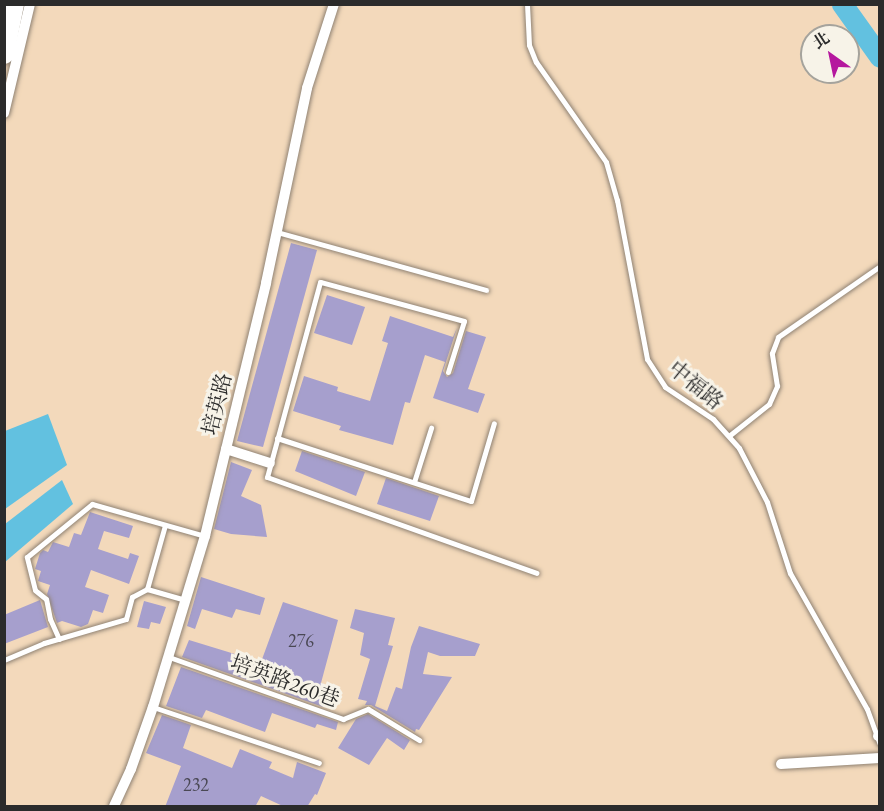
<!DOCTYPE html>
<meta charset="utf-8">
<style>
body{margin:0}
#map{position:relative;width:884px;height:811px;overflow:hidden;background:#f3d9bb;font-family:"EB Garamond","Noto Serif TC",serif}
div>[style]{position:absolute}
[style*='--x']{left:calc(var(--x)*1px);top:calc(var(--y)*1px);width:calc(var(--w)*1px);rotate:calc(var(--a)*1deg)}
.water>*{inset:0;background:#62c1e0}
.river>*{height:21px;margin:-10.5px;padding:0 10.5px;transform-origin:10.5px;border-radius:10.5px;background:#62c1e0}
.building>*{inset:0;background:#a69fcd}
.roads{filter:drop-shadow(0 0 2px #8f8273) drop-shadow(0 0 2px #8f8273)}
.service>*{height:5px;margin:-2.5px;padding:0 2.5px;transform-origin:2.5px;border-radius:2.5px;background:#fff}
.minor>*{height:10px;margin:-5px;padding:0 5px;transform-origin:5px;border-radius:5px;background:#fff}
.motorway>*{height:20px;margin:-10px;padding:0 10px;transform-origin:10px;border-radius:10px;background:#fff}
span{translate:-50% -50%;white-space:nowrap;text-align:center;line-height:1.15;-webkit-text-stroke:6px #f7f3e8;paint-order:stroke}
.number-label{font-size:18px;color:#4a4854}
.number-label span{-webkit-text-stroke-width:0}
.street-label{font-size:21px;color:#2b2b2b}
.frame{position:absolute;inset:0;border:6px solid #2b2b2b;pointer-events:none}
.north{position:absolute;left:800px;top:24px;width:60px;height:60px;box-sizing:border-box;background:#f7f3e8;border:2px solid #a5a39c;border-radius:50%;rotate:327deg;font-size:16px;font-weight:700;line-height:24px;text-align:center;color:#2b2b2b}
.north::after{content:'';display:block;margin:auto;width:21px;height:27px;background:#b5179e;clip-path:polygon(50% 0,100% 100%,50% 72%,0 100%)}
</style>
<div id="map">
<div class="water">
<i style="clip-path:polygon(48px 414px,67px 465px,5px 509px,5px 431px)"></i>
<i style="clip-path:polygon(62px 480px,73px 504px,5px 562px,5px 524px)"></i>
</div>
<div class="river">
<i style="--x:842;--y:4;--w:65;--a:54.4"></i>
</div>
<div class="building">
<i style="clip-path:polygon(291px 243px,317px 250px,263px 447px,237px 441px)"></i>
<i style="clip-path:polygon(327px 295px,365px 307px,352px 345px,314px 333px)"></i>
<i style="clip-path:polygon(390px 316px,453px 337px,457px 328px,443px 371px,447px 377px,453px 373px,466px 331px,486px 337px,468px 389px,485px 394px,478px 413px,433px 398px,445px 362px,425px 355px,410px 403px,405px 402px,393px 445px,339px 430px,341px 426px,293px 411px,304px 376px,338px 387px,337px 391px,370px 401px,388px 343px,382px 341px)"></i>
<i style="clip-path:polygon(302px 451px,365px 472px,356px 496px,295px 471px)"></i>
<i style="clip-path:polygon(231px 462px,252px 470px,241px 496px,261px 505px,267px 537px,231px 534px,214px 529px)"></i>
<i style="clip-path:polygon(386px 478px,439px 496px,430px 521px,377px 504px)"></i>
<i style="clip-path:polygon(90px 512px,133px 526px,129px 538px,104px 531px,98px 549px,128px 559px,130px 553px,139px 556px,129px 584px,91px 570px,85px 587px,109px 595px,103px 613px,93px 610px,88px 624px,81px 627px,62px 621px,57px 623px,47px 594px,50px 585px,38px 581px,41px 571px,35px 569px,40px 553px,43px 550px,48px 552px,53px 542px,69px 547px,74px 533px,81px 535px)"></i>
<i style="clip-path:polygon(201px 577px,265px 598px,260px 615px,236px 609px,232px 618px,202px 609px,195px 629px,187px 626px)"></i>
<i style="clip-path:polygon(40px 600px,48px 627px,4px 644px,4px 615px)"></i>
<i style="clip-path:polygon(144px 601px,166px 607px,160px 624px,151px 622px,149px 629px,137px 627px)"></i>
<i style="clip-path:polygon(283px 602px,338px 620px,321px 683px,331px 687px,323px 707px,182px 657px,189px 640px,261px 662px)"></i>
<i style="clip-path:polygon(355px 609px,395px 618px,388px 645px,393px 646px,375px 706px,387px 711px,396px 687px,402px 689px,411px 647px,419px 626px,480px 644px,475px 656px,440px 656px,428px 652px,423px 674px,452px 677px,419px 730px,416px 729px,415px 732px,371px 705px,365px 705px,367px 701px,358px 699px,370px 659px,360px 655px,364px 633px,350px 628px)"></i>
<i style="clip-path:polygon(181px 667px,338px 722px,336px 730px,317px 724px,315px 728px,272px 713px,265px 732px,206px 710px,202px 718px,166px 706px)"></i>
<i style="clip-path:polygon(368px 714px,410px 740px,404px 750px,387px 738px,369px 765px,338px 748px,356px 719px)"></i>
<i style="clip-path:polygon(162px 715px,191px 725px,183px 748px,232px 768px,240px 749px,272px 762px,269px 768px,293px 778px,297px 762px,326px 773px,317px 795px,315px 794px,307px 807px,285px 807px,261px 796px,255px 807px,165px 807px,181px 766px,146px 753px)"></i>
</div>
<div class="roads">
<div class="service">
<i style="--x:527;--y:4;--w:41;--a:87.2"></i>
<i style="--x:529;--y:45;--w:18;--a:68"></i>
<i style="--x:536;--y:62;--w:122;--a:55"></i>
<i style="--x:606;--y:162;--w:40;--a:74"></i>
<i style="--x:617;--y:200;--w:162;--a:79.3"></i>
<i style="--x:647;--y:359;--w:33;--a:57"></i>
<i style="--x:665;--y:387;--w:58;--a:33.7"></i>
<i style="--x:713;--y:419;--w:39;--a:48"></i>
<i style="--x:739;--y:448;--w:61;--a:62.6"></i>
<i style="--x:767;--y:502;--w:75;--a:72.1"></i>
<i style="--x:790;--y:573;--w:156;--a:60.5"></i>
<i style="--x:867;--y:709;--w:37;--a:70"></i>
<i style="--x:277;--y:232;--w:217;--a:15.5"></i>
<i style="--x:448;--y:372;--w:53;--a:-72.6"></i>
<i style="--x:464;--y:321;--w:149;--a:-164.8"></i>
<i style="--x:320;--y:282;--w:202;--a:105.2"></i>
<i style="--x:267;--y:477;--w:286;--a:19.6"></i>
<i style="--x:730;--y:435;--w:50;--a:-38.5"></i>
<i style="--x:769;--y:404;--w:20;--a:-66"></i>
<i style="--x:777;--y:386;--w:33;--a:-99"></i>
<i style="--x:772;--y:353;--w:17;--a:-69"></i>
<i style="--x:778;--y:337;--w:124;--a:-34.8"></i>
<i style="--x:277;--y:438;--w:204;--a:18"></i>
<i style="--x:471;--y:501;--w:81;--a:-73.6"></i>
<i style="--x:414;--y:482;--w:57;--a:-72.5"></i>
<i style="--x:147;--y:589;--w:66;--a:-74.3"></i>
<i style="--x:59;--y:639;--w:22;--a:-114"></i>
<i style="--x:50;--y:619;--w:20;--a:-101"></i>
<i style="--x:46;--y:599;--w:14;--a:-141"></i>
<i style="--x:35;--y:590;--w:34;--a:-104"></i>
<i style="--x:27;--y:557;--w:84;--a:-39.2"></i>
<i style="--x:92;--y:504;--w:117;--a:15.8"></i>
<i style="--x:169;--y:657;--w:185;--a:19.6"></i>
<i style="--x:343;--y:719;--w:27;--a:-22"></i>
<i style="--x:368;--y:709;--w:60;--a:31.3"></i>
<i style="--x:4;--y:660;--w:43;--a:-23"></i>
<i style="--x:44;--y:643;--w:85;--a:-16.3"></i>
<i style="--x:126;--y:619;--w:23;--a:-75"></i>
<i style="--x:132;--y:597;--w:17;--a:-28"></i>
<i style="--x:147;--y:589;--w:40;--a:16"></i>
<i style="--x:153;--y:707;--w:175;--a:18.6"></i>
</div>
<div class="minor">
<i style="--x:4;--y:113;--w:112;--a:-76.6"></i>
<i style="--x:226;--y:449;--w:46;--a:17.7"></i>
<i style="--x:878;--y:736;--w:2;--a:-27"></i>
<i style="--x:781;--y:764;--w:99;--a:-3.5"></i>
<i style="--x:114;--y:806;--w:41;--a:-65.3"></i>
<i style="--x:131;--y:769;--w:66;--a:-70.5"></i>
<i style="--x:153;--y:707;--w:179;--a:-73.1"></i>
<i style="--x:205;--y:536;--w:260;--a:-76.4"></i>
<i style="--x:266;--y:283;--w:199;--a:-78.1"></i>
<i style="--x:307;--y:88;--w:88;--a:-72.2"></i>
</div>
<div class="motorway">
<i style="--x:4;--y:54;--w:51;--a:-78.7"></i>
</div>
</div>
<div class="number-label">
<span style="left:301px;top:641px">276</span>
<span style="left:196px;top:785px">232</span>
</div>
<div class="street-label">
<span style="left:696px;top:385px;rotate:39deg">中福路</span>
<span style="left:217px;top:404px;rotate:-76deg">培英路</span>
<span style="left:285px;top:681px;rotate:20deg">培英路260巷</span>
</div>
<div class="frame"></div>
<div class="north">北</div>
</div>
